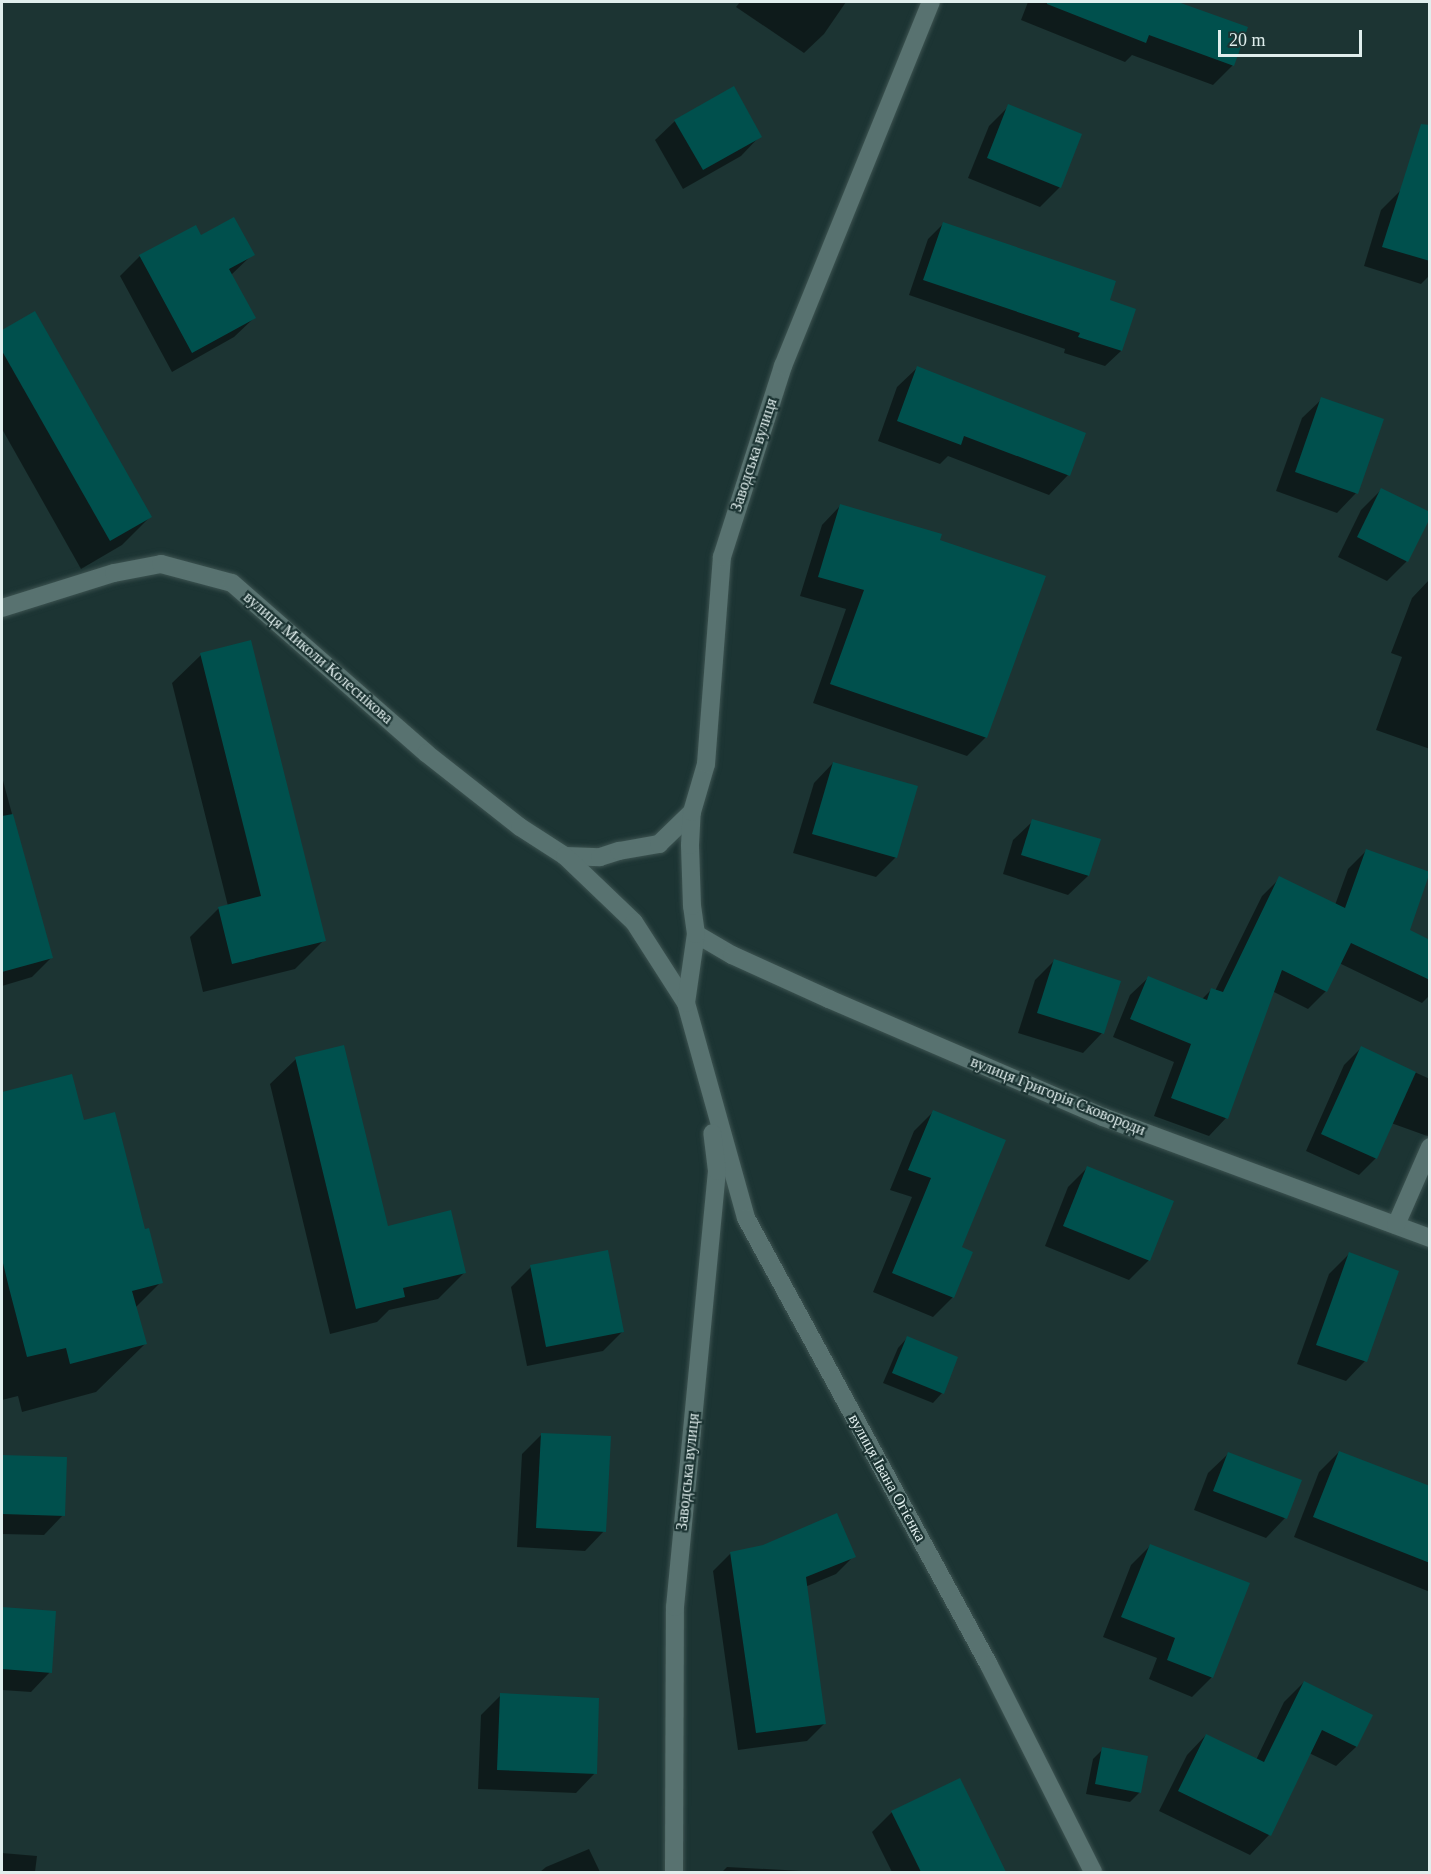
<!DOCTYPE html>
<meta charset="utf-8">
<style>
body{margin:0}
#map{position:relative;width:1431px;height:1874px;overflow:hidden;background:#1c3433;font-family:Georgia,serif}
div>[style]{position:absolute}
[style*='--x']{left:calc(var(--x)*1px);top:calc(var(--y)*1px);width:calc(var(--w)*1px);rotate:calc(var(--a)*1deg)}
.shadow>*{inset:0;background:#0007}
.building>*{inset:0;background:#00504d}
.roads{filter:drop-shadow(0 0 2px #3d5351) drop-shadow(0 0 2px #3d5351)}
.minor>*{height:18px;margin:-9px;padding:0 9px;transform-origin:9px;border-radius:9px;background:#587270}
span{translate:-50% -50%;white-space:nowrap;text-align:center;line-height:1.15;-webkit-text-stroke:4.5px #1c3433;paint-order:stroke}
.street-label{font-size:16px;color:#e0eeed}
.frame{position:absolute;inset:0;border:3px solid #e0eeed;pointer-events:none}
.scale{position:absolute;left:1218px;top:30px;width:144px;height:27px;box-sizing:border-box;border:3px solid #e0eeed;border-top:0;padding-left:8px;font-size:18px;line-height:21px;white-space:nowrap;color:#e0eeed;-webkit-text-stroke:4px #1c3433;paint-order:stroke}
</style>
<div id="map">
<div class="shadow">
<i style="clip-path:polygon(740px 2px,846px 2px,824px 34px,804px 53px,736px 7px)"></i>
<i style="clip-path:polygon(1028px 2px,1174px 2px,1246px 28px,1233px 65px,1213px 85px,1132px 55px,1125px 62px,1021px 20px)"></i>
<i style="clip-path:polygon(1009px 106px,1060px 187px,1040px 207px,968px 178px,989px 126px)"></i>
<i style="clip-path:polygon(675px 121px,760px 136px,741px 156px,683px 189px,655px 140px)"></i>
<i style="clip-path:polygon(1401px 190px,1430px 200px,1430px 275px,1421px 284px,1364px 266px,1381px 210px)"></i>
<i style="clip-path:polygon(943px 224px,1109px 301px,1121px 351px,1105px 366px,1064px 353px,1065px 349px,909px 295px,928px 239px)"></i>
<i style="clip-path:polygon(200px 237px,253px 254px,231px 275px,254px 318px,234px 337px,172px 372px,120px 276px,140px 256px)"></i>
<i style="clip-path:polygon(35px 313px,150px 517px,122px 545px,81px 569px,2px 429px,2px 331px)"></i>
<i style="clip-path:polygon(917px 368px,1068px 475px,1049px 495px,948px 456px,940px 464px,878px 441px,897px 387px)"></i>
<i style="clip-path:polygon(1322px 399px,1356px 493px,1337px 513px,1276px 491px,1302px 418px)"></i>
<i style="clip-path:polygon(1381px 490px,1430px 515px,1406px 562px,1387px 581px,1338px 557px,1361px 510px)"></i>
<i style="clip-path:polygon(840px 506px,938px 541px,986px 737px,967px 756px,813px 703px,846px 609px,800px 596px,822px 525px)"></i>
<i style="clip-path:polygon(1429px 580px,1430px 580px,1430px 749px,1376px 730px,1402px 657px,1391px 653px,1412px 598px)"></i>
<i style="clip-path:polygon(201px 655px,324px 940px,295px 969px,203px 992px,190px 937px,219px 908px,228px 906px,172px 683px)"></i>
<i style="clip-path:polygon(833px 763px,896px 857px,876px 877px,793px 853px,814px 783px)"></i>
<i style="clip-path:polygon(2px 777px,51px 958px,32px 977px,2px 986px)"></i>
<i style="clip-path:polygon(1033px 821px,1099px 840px,1088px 876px,1068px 895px,1003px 874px,1013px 840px)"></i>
<i style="clip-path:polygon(1366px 851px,1408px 931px,1430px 941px,1430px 995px,1422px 1003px,1339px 963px,1326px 991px,1308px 1009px,1272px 991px,1226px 1118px,1209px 1136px,1154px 1116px,1174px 1062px,1113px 1037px,1130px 995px,1148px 978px,1201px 1000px,1212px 989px,1215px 991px,1262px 896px,1280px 878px,1335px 905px,1348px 869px)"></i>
<i style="clip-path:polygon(1054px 961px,1102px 1033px,1083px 1053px,1018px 1033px,1035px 980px)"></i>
<i style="clip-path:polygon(1361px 1048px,1430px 1079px,1430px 1137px,1391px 1123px,1376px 1158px,1359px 1175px,1306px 1151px,1344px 1065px)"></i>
<i style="clip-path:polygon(296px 1059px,387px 1228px,464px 1273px,438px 1299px,389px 1310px,377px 1322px,330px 1334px,270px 1084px)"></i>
<i style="clip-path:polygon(71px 1076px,83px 1122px,144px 1231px,161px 1282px,135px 1308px,145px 1344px,96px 1392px,22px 1412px,18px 1396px,2px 1400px,2px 1094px)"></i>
<i style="clip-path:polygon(933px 1112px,953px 1297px,933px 1317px,873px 1292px,912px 1197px,890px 1190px,914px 1131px)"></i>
<i style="clip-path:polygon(1088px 1167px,1149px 1260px,1129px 1280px,1045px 1246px,1068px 1187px)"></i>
<i style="clip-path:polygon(1349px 1254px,1365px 1361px,1346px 1381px,1297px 1364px,1329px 1274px)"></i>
<i style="clip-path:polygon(531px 1267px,623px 1331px,603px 1351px,527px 1366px,511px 1287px)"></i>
<i style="clip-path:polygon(907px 1338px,942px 1393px,933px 1403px,883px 1383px,898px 1348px)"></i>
<i style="clip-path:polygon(542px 1434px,604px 1531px,585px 1551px,517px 1547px,522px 1454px)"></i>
<i style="clip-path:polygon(1339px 1452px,1430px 1487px,1430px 1592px,1294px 1537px,1319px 1472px)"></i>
<i style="clip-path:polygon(1228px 1454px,1285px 1518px,1266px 1538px,1194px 1510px,1208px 1473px)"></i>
<i style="clip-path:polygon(2px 1457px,65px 1458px,63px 1515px,44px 1535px,2px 1534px)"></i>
<i style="clip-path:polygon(1151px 1545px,1212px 1677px,1192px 1697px,1149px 1679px,1157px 1658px,1103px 1637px,1131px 1565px)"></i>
<i style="clip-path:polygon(731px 1553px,854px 1556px,836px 1574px,805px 1587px,825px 1723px,807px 1741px,738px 1750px,713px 1571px)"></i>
<i style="clip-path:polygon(2px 1608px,55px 1612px,50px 1672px,31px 1692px,2px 1690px)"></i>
<i style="clip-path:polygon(1304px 1682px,1371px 1716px,1356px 1747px,1336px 1766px,1309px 1753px,1269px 1835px,1250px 1855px,1159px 1811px,1187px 1755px,1206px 1735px,1256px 1760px,1284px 1702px)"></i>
<i style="clip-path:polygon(501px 1695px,595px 1773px,576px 1793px,478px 1789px,481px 1715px)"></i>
<i style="clip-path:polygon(1103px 1749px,1140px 1792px,1130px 1802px,1086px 1794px,1093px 1759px)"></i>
<i style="clip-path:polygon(892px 1812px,1000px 1863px,991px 1872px,892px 1872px,872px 1832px)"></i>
<i style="clip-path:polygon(589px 1849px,600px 1872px,540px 1872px,546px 1867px)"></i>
<i style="clip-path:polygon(2px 1853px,37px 1856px,35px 1872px,2px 1872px)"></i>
<i style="clip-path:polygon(727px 1867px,802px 1871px,802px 1872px,722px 1872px)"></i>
</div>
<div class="building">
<i style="clip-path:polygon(1047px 2px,1178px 2px,1248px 27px,1234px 66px,1149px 35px,1146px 43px,1047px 4px)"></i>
<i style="clip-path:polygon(734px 86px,762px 137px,703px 170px,674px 120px)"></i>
<i style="clip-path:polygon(1008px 104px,1082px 134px,1061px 188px,987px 158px)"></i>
<i style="clip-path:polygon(1421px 124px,1430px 125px,1430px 261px,1382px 247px)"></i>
<i style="clip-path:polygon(234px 217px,255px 255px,229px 269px,256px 318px,192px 353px,139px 255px,196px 225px,201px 235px)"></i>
<i style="clip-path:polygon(943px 222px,1116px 281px,1110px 300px,1136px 309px,1122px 351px,1078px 337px,1080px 333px,923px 280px)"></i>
<i style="clip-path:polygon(35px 311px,152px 517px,110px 541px,2px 351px,2px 330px)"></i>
<i style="clip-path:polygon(917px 366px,1086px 433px,1070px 476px,964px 436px,961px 445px,897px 421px)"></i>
<i style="clip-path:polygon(1321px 397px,1384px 419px,1358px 494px,1295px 472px)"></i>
<i style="clip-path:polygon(1381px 488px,1430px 512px,1430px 518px,1408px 562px,1357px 537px)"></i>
<i style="clip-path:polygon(840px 504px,942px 534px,940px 540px,1046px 576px,987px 738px,830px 684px,864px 590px,818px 577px)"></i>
<i style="clip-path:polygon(251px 640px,326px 941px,232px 964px,218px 907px,261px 896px,200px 653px)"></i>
<i style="clip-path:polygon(833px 762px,918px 786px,897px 858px,812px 834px)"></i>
<i style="clip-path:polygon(13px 814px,53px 958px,2px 972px,2px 816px)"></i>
<i style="clip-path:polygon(1032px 819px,1101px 839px,1089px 876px,1021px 855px)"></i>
<i style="clip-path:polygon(1366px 849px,1430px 872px,1410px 930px,1430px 940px,1430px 980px,1351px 943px,1327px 992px,1282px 970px,1228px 1119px,1171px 1098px,1191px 1044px,1130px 1019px,1148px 976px,1207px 1000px,1211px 988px,1223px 992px,1279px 876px,1345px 908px)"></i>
<i style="clip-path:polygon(1054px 959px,1121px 981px,1104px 1034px,1037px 1013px)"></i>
<i style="clip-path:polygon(344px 1045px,388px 1226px,451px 1210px,466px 1273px,403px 1288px,405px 1297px,356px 1309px,295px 1057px)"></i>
<i style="clip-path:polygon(1361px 1046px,1416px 1072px,1377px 1159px,1321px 1134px)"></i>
<i style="clip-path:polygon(72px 1074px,84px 1120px,115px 1112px,145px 1229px,149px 1228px,163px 1283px,132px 1291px,147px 1344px,70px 1364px,66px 1348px,27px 1357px,9px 1288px,2px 1259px,2px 1092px)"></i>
<i style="clip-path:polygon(933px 1110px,1006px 1140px,962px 1247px,973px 1252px,954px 1298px,892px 1273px,931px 1178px,908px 1170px)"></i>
<i style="clip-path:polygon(1087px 1166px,1174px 1201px,1150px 1261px,1063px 1226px)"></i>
<i style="clip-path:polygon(608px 1250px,624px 1332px,546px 1347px,530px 1265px)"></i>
<i style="clip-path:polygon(1349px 1252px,1399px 1271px,1367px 1362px,1316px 1345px)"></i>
<i style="clip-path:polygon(907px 1336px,958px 1357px,944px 1394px,892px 1373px)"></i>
<i style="clip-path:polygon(541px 1433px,611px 1436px,606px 1532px,536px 1528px)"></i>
<i style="clip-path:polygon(1339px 1451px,1430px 1486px,1430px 1563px,1313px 1517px)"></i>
<i style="clip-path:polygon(1228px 1452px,1302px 1480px,1287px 1519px,1213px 1491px)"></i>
<i style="clip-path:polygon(2px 1455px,67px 1457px,65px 1516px,2px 1514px)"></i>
<i style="clip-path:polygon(837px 1513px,856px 1557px,806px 1577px,826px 1724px,756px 1733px,730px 1552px,763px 1545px)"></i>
<i style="clip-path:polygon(1150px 1544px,1250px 1583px,1213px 1678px,1167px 1660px,1175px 1638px,1121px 1617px)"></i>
<i style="clip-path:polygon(2px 1607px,56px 1611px,52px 1673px,2px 1669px)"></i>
<i style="clip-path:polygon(1304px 1681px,1373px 1715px,1357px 1747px,1322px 1730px,1271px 1836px,1178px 1791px,1206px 1734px,1264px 1762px)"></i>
<i style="clip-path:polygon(500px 1693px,599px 1698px,597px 1774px,497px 1770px)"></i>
<i style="clip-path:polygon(1102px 1747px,1148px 1756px,1141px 1793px,1095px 1784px)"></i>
<i style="clip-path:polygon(960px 1778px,1006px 1872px,921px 1872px,891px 1811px)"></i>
</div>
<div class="roads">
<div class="minor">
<i style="--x:2;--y:608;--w:117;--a:-17.4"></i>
<i style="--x:114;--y:573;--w:48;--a:-10.8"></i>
<i style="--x:161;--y:564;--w:73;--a:15"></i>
<i style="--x:232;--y:583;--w:258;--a:41.2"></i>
<i style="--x:426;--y:753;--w:120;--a:38.2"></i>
<i style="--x:520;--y:827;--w:54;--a:32.8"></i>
<i style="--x:565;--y:856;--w:35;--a:2"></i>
<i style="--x:600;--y:857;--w:20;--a:-18"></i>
<i style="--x:619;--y:851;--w:41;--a:-9.9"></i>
<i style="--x:659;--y:844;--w:46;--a:-44.1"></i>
<i style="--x:565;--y:856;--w:95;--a:43.7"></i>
<i style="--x:634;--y:922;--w:96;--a:57.3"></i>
<i style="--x:686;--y:1003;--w:223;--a:74.4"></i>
<i style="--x:746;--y:1218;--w:509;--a:61.47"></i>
<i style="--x:989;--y:1665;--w:232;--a:63.3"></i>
<i style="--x:696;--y:934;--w:42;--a:30.3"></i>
<i style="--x:732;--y:955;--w:107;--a:24.4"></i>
<i style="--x:829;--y:999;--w:298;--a:23.3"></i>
<i style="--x:1103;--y:1117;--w:349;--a:20.3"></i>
<i style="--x:686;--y:1003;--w:70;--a:-81.8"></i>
<i style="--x:696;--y:934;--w:28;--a:-98"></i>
<i style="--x:692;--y:906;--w:61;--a:-91.9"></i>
<i style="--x:690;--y:845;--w:33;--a:-87"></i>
<i style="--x:692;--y:812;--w:50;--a:-73.7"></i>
<i style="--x:706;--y:764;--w:208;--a:-85.6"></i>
<i style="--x:722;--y:557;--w:201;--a:-72.3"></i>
<i style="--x:783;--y:366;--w:393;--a:-67.9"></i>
<i style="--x:1396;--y:1225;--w:85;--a:-66.4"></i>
<i style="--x:674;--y:1872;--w:265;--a:-89.8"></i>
<i style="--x:675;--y:1607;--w:438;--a:-84.5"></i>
<i style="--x:717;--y:1171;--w:38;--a:-97"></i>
</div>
</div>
<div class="street-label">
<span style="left:754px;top:455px;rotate:-72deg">Заводська вулиця</span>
<span style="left:318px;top:658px;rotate:41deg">вулиця Миколи Колеснікова</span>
<span style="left:1058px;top:1096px;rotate:22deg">вулиця Григорія Сковороди</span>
<span style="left:688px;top:1472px;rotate:-84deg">Заводська вулиця</span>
<span style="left:887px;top:1478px;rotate:61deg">вулиця Івана Огієнка</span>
</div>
<div class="frame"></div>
<div class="scale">20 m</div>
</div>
